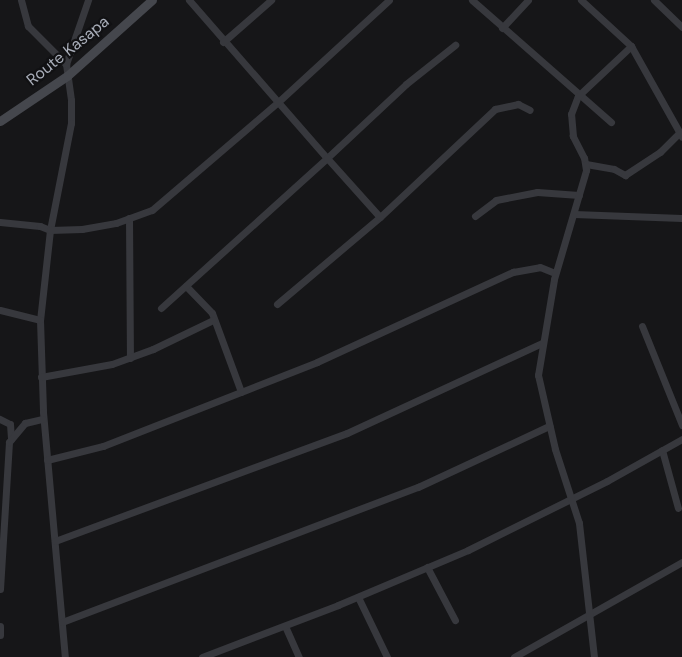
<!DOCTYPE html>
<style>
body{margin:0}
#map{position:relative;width:682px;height:657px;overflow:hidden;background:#161618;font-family:"DM Sans",sans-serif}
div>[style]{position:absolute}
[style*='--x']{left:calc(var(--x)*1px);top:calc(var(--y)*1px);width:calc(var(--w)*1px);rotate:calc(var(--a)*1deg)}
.minor>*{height:7px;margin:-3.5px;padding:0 3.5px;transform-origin:3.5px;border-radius:3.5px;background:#37383d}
.secondary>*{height:9px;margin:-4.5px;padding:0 4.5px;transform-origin:4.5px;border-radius:4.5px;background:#45474d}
span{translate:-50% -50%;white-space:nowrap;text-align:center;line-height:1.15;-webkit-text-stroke:4.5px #111113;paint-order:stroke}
.street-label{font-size:16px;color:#a8adb8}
</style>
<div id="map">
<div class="minor">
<i style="--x:21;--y:0;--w:27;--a:75"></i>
<i style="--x:28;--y:26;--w:54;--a:45"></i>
<i style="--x:66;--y:64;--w:36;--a:82"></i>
<i style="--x:71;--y:100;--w:23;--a:90"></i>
<i style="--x:71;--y:123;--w:109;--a:101.1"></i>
<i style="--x:50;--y:230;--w:91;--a:96.3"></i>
<i style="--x:40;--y:320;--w:92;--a:88.1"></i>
<i style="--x:43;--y:412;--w:246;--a:84.9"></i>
<i style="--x:189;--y:0;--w:210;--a:48.9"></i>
<i style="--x:327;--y:158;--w:108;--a:-43.1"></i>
<i style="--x:406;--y:84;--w:63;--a:-38.5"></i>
<i style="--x:472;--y:0;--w:185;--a:41.3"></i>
<i style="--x:581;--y:0;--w:68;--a:42.6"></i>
<i style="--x:631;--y:46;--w:104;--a:60.7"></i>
<i style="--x:654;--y:0;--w:39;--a:44"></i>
<i style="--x:502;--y:28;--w:38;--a:-47"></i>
<i style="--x:223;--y:42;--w:64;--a:-41.2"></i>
<i style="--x:66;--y:64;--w:68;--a:-71"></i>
<i style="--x:586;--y:164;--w:28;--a:10"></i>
<i style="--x:614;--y:169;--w:13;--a:29"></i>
<i style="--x:625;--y:175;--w:42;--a:-33.3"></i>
<i style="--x:660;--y:152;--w:27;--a:-45"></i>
<i style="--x:574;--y:214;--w:108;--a:2.1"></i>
<i style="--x:475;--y:216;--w:26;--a:-37"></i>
<i style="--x:496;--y:200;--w:42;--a:-11"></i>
<i style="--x:537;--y:192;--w:42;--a:4.1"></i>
<i style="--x:129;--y:218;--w:140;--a:89.6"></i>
<i style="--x:0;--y:222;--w:40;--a:5.7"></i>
<i style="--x:40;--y:226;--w:11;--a:22"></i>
<i style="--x:50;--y:230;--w:32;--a:-2"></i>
<i style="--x:82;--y:229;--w:35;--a:-10"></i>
<i style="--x:116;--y:223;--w:38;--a:-20"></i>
<i style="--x:152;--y:210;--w:165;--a:-40.6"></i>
<i style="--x:277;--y:103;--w:152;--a:-42.6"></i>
<i style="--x:186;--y:286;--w:37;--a:46"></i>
<i style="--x:212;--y:313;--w:84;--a:69.8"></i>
<i style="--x:277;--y:304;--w:135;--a:-40.2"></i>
<i style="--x:380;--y:217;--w:158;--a:-43.2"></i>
<i style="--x:495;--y:109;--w:24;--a:-12"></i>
<i style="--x:518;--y:104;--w:13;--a:27"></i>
<i style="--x:161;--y:308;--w:224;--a:-42.1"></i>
<i style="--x:327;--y:158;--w:79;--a:48.1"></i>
<i style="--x:0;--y:310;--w:41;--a:14"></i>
<i style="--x:642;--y:326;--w:107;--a:68"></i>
<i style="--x:41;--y:377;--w:72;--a:-10.4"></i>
<i style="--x:112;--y:364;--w:44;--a:-20.1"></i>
<i style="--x:153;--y:349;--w:67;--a:-25.8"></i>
<i style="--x:0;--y:419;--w:11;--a:27"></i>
<i style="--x:10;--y:424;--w:15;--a:86"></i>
<i style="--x:662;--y:450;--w:60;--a:74.6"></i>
<i style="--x:47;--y:460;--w:58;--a:-14"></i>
<i style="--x:103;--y:446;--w:148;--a:-21.4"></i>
<i style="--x:241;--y:392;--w:82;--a:-21.5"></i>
<i style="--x:317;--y:362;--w:216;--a:-24.7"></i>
<i style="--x:513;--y:272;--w:27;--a:-10"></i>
<i style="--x:540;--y:267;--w:16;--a:22"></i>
<i style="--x:55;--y:541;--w:311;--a:-20.3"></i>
<i style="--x:347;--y:433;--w:215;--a:-24.8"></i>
<i style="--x:427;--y:567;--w:60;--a:62.2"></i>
<i style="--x:0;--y:589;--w:147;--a:-86.5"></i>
<i style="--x:9;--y:442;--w:25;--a:-50"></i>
<i style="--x:25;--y:423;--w:18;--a:-13"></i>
<i style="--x:358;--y:597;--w:67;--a:64.2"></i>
<i style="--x:62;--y:622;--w:381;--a:-20.8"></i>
<i style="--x:418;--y:487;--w:145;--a:-25"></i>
<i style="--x:0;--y:626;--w:9;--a:90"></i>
<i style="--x:285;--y:626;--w:34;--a:66"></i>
<i style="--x:202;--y:657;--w:146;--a:-20.9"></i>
<i style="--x:338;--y:605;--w:141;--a:-22.9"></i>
<i style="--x:468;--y:550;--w:155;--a:-26.4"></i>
<i style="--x:607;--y:481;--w:86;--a:-29.2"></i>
<i style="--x:514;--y:657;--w:193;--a:-29.5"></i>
<i style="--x:594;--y:657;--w:135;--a:-96.4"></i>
<i style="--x:579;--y:523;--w:78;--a:-108"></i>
<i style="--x:555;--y:449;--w:76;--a:-102.9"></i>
<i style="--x:538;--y:375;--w:97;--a:-80.5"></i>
<i style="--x:554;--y:279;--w:114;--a:-73.6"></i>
<i style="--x:586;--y:170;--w:12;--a:-99"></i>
<i style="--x:584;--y:158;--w:25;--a:-117"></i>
<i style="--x:573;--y:136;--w:22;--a:-95"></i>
<i style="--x:571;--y:114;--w:19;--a:-69"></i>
<i style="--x:578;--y:96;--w:73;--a:-43.3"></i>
</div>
<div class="secondary">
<i style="--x:0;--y:121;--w:81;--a:-33.9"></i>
<i style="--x:67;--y:76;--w:114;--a:-41.8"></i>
</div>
<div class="street-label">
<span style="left:68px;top:51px;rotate:-39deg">Route Kasapa</span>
</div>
</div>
